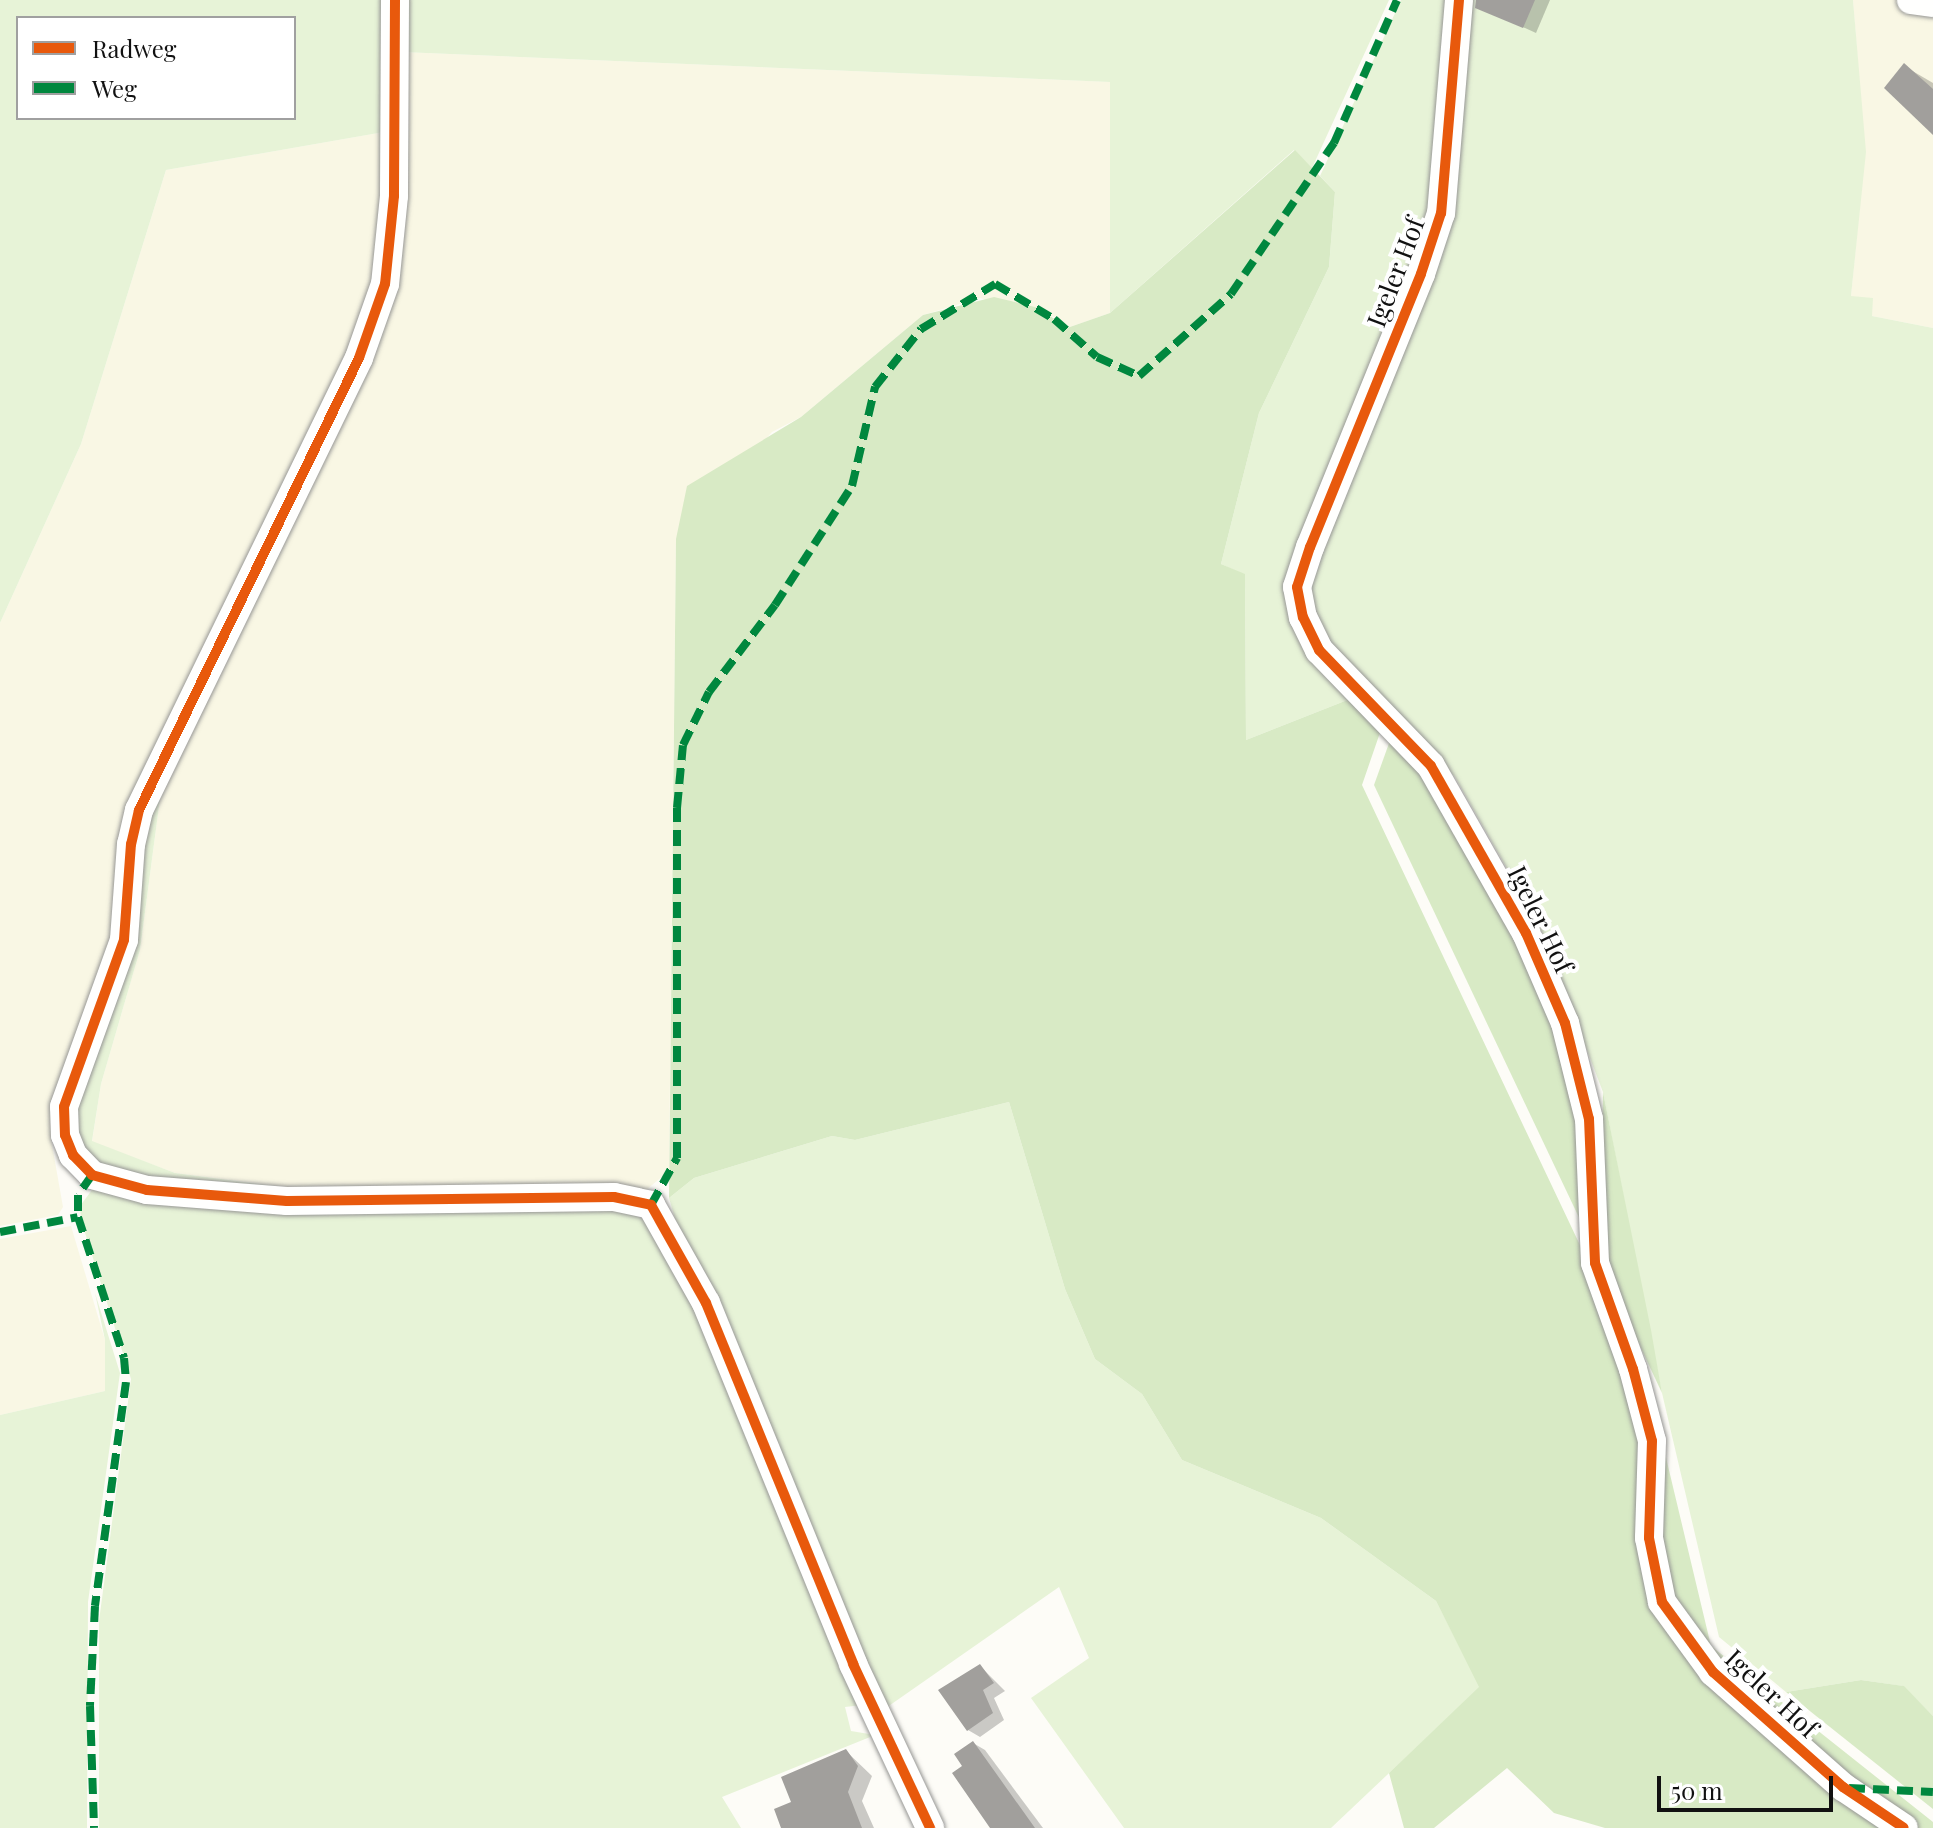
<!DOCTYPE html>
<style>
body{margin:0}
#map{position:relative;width:1933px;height:1828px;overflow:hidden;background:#fdfcf7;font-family:"Playfair Display",serif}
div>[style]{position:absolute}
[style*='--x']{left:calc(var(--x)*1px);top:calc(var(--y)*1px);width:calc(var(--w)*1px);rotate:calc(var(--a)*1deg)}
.farmland>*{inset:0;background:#f9f7e4}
.green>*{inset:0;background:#e7f3d7}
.forest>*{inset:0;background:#d8eac5}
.shadow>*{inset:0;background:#0003}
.building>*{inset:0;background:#a19f9c}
.roads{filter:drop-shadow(0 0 2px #979795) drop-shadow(0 0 2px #979795)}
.minor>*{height:28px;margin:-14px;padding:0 14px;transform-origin:14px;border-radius:14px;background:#fffffe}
.quiet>*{height:8px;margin-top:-4px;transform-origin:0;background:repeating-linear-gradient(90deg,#00873e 0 16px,transparent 0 24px)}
.cycleway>*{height:10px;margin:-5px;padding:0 5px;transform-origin:5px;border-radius:5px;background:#e8590c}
span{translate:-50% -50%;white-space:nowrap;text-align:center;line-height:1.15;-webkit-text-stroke:8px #fff;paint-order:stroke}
.street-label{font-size:26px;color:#111}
.legend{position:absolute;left:16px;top:16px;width:280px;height:104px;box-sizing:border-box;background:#fff;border:2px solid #a0a0a0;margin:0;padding:10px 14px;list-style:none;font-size:24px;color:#111}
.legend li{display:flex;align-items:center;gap:16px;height:40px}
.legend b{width:40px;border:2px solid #a0a0a0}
.scale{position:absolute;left:1657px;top:1776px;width:176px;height:36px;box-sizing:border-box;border:4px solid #111;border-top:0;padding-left:10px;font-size:24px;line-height:28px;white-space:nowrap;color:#111;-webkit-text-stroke:6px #fff;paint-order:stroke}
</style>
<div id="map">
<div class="farmland">
<i style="clip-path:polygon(1853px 0,1933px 0,1933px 328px,1872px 316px,1851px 296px,1865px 153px)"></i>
<i style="clip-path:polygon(402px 52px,1111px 82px,1110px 313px,1067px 328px,1054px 317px,980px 298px,923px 315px,801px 417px,772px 432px,676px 539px,669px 1171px,646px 1190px,309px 1190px,175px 1173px,92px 1142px,101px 1084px,140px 950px,163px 776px,366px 365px)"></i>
<i style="clip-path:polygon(384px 132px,385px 193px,369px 311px,165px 734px,110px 943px,57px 1097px,51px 1139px,63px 1207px,58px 1215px,0 1226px,0 623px,81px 444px,166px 170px)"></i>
<i style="clip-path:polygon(71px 1226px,105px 1340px,105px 1391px,0 1415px,0 1239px)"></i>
</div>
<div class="green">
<i style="clip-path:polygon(evenodd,0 0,386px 0,384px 132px,166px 170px,81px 444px,0 623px,0 0,18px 18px,294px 18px,294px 118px,18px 118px,18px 18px)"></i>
<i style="clip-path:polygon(403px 0,1389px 0,1312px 168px,1294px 150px,1110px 313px,1110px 82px,402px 52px)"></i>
<i style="clip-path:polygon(1401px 0,1456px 0,1438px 200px,1293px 573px,1355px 697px,1246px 740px,1245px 575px,1221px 564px,1259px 413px,1329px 267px,1335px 192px,1320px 176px)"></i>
<i style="clip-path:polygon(1468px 0,1853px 0,1866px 152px,1851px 296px,1873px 298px,1872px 316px,1933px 328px,1933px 1716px,1903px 1686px,1861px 1680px,1786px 1692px,1719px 1637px,1662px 1393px,1603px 1092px,1539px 925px,1455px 777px,1319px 633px,1307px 585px,1447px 215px)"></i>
<i style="clip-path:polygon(163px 776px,140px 950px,101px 1084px,92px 1141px,175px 1173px,276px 1186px,253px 1192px,152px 1184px,97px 1164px,79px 1144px,74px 1123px,139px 852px)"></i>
<i style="clip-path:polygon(1009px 1102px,1065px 1289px,1095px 1359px,1142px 1394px,1182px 1460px,1321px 1518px,1436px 1601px,1480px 1687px,1331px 1828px,1124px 1828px,1031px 1698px,1089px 1658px,1059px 1587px,883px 1710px,686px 1256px,669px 1198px,694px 1178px,832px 1136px,855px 1140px)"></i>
<i style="clip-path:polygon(92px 1190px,142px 1200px,622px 1208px,645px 1220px,668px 1248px,862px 1705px,845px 1707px,851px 1731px,875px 1735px,722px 1797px,741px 1828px,99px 1828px,99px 1621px,131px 1379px,81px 1220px,80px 1206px)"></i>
<i style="clip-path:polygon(95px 1293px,120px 1373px,88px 1602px,87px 1828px,0 1828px,0 1415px,105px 1391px,105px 1340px)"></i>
</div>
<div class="forest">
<i style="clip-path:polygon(1295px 150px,1335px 192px,1329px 267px,1259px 413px,1221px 564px,1245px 574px,1246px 740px,1355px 697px,1383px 724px,1362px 785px,1588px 1262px,1636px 1389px,1650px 1601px,1857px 1789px,1669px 1611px,1652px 1399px,1711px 1646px,1933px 1822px,1933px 1828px,1605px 1828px,1554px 1813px,1507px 1768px,1434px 1828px,1404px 1828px,1389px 1773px,1479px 1687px,1436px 1601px,1321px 1518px,1182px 1460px,1142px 1394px,1095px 1359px,1065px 1289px,1009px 1102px,855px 1140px,832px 1136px,694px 1178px,669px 1198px,676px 539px,687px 486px,801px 417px,923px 315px,994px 297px,1039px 308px,1067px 328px,1110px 313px)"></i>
<i style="clip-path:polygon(1392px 735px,1422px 762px,1521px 936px,1584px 1100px,1583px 1226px,1374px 785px)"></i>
<i style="clip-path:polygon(1603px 1092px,1651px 1330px,1662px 1393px,1600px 1261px)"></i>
<i style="clip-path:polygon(1861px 1680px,1904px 1686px,1933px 1716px,1933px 1809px,1786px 1692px)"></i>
</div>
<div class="shadow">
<i style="clip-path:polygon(1492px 0,1550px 0,1536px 33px,1487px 11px)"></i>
<i style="clip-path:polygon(1904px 66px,1933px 83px,1933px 132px)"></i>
<i style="clip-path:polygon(980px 1666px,1005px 1691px,994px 1698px,1004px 1720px,980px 1737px,968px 1730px)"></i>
<i style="clip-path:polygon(973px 1743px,985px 1750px,1043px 1828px,993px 1828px,965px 1766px)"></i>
<i style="clip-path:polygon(846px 1751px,872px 1776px,862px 1801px,874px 1828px,783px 1828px,794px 1803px)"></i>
</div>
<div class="building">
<i style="clip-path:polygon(1476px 0,1535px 0,1523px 28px,1475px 8px)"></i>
<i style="clip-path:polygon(1904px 63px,1933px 89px,1933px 135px,1884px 88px)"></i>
<i style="clip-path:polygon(980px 1664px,994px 1683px,983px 1690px,993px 1713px,967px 1731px,938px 1690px)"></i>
<i style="clip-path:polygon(973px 1741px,1035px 1828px,990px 1828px,952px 1773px,962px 1766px,954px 1754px)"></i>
<i style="clip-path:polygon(846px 1749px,858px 1766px,848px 1792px,862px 1828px,781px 1828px,774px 1809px,791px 1802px,781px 1777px)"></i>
</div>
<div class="roads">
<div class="minor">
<i style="--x:395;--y:0;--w:196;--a:90.3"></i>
<i style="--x:394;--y:196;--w:88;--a:95.8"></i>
<i style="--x:385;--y:284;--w:78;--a:109.4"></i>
<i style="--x:359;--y:358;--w:503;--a:115.95"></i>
<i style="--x:139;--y:810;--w:35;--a:103"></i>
<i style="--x:131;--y:844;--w:96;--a:94.2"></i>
<i style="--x:124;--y:940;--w:177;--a:109.8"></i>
<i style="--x:64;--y:1107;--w:28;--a:88"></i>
<i style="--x:65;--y:1135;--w:22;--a:68"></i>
<i style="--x:73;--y:1155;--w:28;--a:46"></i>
<i style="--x:92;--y:1175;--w:57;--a:15.3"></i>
<i style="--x:147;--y:1190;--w:140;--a:4.5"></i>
<i style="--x:287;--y:1201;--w:327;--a:-0.7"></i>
<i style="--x:614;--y:1197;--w:38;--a:12"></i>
<i style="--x:651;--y:1205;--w:112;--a:60.7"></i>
<i style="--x:706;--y:1303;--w:390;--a:67.8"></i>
<i style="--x:853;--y:1664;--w:181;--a:64.8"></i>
<i style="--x:1459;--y:0;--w:214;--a:94.8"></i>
<i style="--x:1441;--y:213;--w:64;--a:108.2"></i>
<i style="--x:1421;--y:274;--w:295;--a:112.1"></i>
<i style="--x:1310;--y:547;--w:42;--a:108"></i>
<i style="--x:1297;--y:587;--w:31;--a:79"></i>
<i style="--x:1303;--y:617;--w:37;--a:64"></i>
<i style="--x:1319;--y:650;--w:161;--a:46"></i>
<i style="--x:1431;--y:766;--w:192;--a:60.4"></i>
<i style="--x:1526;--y:933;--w:98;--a:66.6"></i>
<i style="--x:1565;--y:1023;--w:99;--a:76"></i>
<i style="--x:1589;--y:1119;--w:144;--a:87.6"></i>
<i style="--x:1595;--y:1263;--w:113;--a:70.3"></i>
<i style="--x:1633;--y:1369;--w:74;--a:75.2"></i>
<i style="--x:1652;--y:1441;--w:97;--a:91.8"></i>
<i style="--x:1649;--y:1538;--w:65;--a:78.5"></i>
<i style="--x:1662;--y:1602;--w:87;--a:53.9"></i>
<i style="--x:1713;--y:1672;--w:174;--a:41.5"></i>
<i style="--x:1843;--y:1787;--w:73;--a:33.9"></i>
<i style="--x:1911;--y:0;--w:22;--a:8"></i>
</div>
</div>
<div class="quiet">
<i style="--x:92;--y:1175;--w:24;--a:125"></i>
<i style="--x:78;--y:1195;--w:22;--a:90"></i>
<i style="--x:78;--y:1217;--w:148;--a:71.9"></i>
<i style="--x:124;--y:1358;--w:24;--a:85"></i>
<i style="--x:126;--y:1382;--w:226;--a:97.9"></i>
<i style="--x:95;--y:1606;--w:100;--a:92.9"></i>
<i style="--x:90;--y:1706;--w:122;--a:88.1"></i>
<i style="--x:651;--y:1205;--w:54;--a:-61"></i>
<i style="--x:677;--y:1158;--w:350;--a:-90"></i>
<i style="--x:677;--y:808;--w:63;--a:-84.6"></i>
<i style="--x:683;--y:745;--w:59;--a:-63.9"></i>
<i style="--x:709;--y:692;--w:109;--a:-52.8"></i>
<i style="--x:775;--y:605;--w:142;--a:-57.1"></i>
<i style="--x:852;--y:486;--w:102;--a:-76.9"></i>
<i style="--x:875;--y:387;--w:74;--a:-51.6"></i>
<i style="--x:921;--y:329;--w:87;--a:-31.3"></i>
<i style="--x:995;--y:284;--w:69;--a:30.7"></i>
<i style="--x:1054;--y:319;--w:57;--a:41.5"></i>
<i style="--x:1097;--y:357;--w:46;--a:24.3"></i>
<i style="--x:1139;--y:376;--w:123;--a:-41.7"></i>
<i style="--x:1231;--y:294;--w:183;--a:-55.7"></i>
<i style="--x:1334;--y:143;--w:156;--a:-66.2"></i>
<i style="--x:0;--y:1232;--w:79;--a:-10.9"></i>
<i style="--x:1849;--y:1788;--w:84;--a:2.7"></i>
</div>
<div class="cycleway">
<i style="--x:395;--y:0;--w:196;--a:90.3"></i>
<i style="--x:394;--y:196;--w:88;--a:95.8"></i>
<i style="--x:385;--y:284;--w:78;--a:109.4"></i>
<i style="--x:359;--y:358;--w:503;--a:115.95"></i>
<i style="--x:139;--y:810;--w:35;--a:103"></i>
<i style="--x:131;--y:844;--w:96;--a:94.2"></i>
<i style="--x:124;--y:940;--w:177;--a:109.8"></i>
<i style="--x:64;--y:1107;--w:28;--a:88"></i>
<i style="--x:65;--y:1135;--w:22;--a:68"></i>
<i style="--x:73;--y:1155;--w:28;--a:46"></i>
<i style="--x:92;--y:1175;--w:57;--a:15.3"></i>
<i style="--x:147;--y:1190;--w:140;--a:4.5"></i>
<i style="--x:287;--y:1201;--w:327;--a:-0.7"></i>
<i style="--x:614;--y:1197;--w:38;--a:12"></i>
<i style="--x:651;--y:1205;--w:112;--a:60.7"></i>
<i style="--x:706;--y:1303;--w:390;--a:67.8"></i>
<i style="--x:853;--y:1664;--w:181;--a:64.8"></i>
<i style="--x:1459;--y:0;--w:214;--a:94.8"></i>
<i style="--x:1441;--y:213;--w:64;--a:108.2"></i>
<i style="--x:1421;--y:274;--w:295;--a:112.1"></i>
<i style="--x:1310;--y:547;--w:42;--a:108"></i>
<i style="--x:1297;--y:587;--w:31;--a:79"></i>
<i style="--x:1303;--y:617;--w:37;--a:64"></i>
<i style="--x:1319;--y:650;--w:161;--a:46"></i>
<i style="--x:1431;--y:766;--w:192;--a:60.4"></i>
<i style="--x:1526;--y:933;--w:98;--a:66.6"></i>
<i style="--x:1565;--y:1023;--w:99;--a:76"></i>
<i style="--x:1589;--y:1119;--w:144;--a:87.6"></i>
<i style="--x:1595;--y:1263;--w:113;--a:70.3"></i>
<i style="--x:1633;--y:1369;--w:74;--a:75.2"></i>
<i style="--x:1652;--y:1441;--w:97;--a:91.8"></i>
<i style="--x:1649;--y:1538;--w:65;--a:78.5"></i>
<i style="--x:1662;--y:1602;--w:87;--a:53.9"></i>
<i style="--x:1713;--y:1672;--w:174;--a:41.5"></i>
<i style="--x:1843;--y:1787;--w:73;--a:33.9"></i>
</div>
<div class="street-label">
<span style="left:1395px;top:272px;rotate:-69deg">Igeler Hof</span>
<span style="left:1541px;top:919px;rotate:64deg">Igeler Hof</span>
<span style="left:1772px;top:1693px;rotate:43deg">Igeler Hof</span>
</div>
<ul class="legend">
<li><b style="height:10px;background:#e8590c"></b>Radweg</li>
<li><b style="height:10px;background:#00873e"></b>Weg</li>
</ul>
<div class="scale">50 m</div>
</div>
